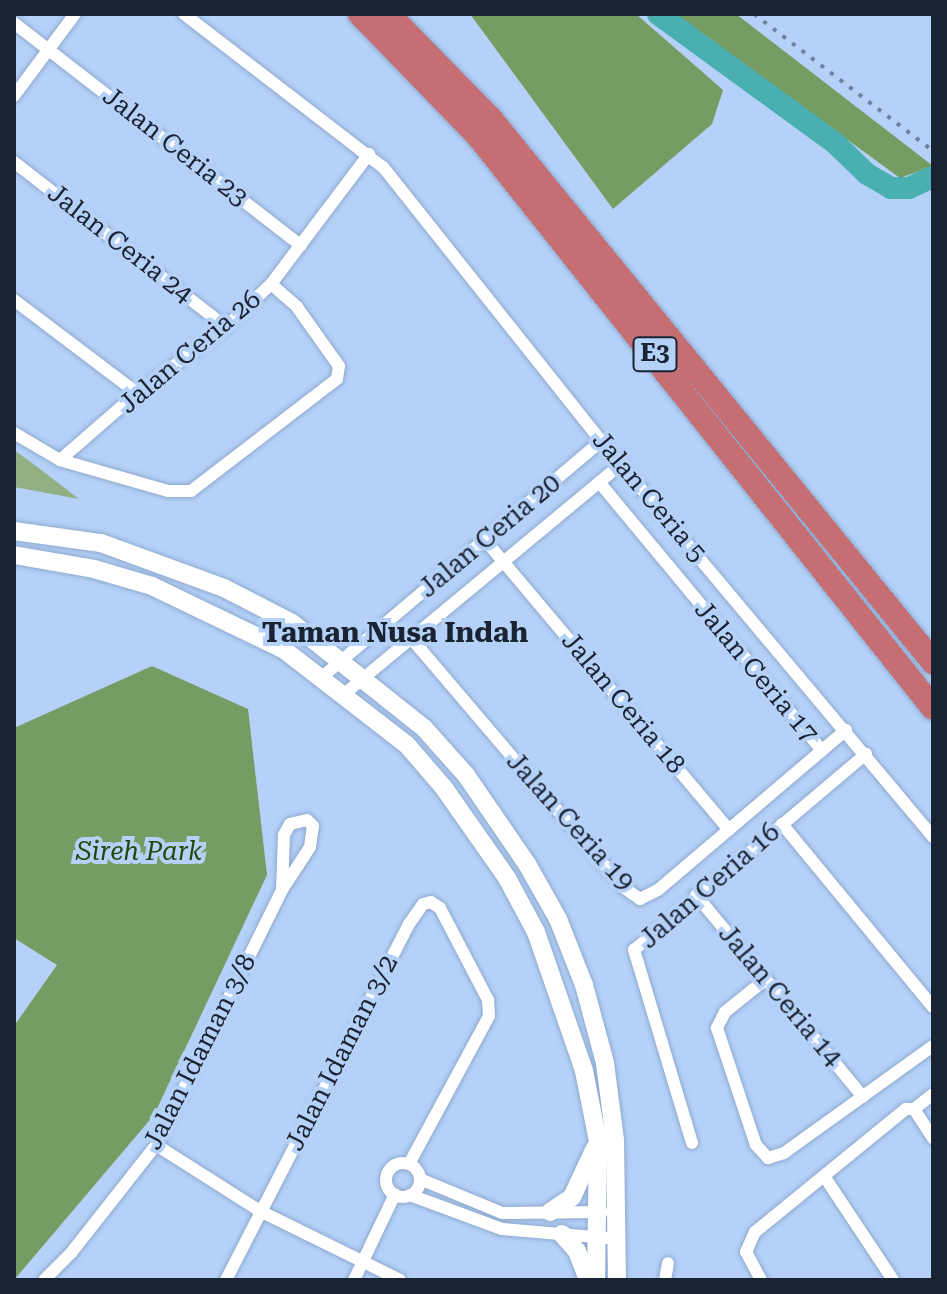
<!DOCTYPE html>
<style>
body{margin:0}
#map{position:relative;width:947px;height:1294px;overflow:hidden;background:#b5d1f8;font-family:"Roboto Serif",serif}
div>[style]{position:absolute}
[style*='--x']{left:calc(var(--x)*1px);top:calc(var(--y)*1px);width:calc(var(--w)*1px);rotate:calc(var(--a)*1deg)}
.green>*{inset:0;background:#91b084}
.forest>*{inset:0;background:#759d63}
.river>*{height:22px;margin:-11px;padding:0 11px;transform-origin:11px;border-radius:11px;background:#49afb1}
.roads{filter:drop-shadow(0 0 2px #8faacf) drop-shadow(0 0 2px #8faacf)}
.street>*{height:12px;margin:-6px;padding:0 6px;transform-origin:6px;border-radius:6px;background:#fff}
.street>.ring{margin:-6px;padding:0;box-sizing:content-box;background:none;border:12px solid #fff;border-radius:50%}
.secondary>*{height:18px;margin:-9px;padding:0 9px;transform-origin:9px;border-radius:9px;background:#fff}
.highway>*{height:24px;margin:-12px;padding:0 12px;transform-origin:12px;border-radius:12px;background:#c56f75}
.rail>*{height:4px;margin-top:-2px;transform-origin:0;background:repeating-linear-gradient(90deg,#6d819d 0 4px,transparent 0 12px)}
span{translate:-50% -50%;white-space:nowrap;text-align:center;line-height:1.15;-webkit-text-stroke:8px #b5d1f8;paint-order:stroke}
.shield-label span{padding:2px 6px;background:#b5d1f8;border:2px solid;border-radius:6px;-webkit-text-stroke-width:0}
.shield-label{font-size:24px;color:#192332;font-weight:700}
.street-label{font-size:26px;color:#192332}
.park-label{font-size:26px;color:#214709;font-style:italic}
.neighbourhood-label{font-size:28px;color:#192332;font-weight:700}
.frame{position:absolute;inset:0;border:16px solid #192332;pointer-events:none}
</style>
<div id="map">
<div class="green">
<i style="clip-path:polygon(14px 450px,36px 466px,79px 499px,14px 487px)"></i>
</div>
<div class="forest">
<i style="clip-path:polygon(470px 14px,636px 14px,723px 90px,712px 124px,613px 209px)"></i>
<i style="clip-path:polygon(675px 14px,736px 14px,933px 166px,900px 178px)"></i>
<i style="clip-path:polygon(152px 666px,248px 709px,267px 875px,154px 1115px,14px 1280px,14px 1026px,57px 965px,14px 938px,14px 728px)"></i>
</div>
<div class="river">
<i style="--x:658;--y:14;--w:220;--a:36.1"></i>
<i style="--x:836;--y:144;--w:43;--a:44.1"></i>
<i style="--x:867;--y:174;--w:28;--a:30"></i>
<i style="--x:891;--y:188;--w:18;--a:0"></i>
<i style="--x:909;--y:188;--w:26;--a:-25"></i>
</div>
<div class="roads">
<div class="street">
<i style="--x:184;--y:14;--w:251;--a:37.6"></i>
<i style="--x:383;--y:167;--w:350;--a:51.5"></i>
<i style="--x:601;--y:441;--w:517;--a:50.02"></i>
<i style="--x:14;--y:23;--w:363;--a:37.8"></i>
<i style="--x:14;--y:96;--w:102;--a:-53.4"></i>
<i style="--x:14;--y:162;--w:269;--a:37.9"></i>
<i style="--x:271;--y:284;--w:35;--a:41"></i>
<i style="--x:297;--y:307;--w:72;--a:54.6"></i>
<i style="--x:339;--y:366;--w:13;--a:99"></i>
<i style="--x:337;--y:379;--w:184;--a:142.5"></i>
<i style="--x:191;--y:491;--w:23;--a:180"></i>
<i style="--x:168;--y:491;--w:112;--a:-164"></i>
<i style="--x:60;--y:460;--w:102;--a:-41"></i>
<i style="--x:137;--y:393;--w:111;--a:-36.6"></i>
<i style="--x:226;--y:327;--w:62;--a:-43.7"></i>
<i style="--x:271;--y:284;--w:163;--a:-53"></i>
<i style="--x:14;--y:300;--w:154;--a:37.1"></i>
<i style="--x:14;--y:433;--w:53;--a:30.4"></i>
<i style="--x:599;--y:482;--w:349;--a:50.3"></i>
<i style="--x:485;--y:540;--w:379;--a:49.9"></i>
<i style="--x:411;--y:638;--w:327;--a:49.6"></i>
<i style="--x:623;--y:887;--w:21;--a:35"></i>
<i style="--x:640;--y:899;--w:20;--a:-27"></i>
<i style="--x:658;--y:890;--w:247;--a:-40.4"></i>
<i style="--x:322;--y:677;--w:365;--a:-40.2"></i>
<i style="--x:343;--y:695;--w:361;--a:-39.7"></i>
<i style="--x:782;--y:824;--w:237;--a:50.5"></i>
<i style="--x:696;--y:895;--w:262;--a:50.4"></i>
<i style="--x:766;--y:979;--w:53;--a:141.2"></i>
<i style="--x:725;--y:1012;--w:18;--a:117"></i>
<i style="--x:717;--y:1028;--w:123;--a:71.6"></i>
<i style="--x:756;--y:1145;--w:18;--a:47"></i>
<i style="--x:768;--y:1158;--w:17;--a:-17"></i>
<i style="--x:784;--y:1153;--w:183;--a:-35.7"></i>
<i style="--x:914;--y:1109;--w:35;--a:57"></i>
<i style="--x:692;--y:1143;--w:202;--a:-106.7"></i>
<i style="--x:634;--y:950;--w:304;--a:-40.2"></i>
<i style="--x:156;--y:1145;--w:123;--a:32.4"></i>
<i style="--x:260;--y:1211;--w:156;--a:26.2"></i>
<i class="ring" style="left:386px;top:1163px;width:22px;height:22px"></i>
<i style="--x:824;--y:1176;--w:125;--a:56.4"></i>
<i style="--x:420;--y:1179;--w:89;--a:22.5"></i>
<i style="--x:502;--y:1213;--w:100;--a:-0.6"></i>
<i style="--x:410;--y:1195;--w:98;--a:20.3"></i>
<i style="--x:502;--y:1229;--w:116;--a:4.9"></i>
<i style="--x:44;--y:1280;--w:38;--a:-45"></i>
<i style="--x:71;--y:1253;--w:137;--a:-51.8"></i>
<i style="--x:156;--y:1145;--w:284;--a:-63.7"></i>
<i style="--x:282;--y:890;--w:51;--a:-56.9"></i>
<i style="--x:310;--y:847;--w:21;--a:-82"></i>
<i style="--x:313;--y:826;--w:8;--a:-135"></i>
<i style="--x:307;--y:820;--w:17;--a:167"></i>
<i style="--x:290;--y:824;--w:13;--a:119"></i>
<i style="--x:284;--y:835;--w:55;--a:92.1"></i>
<i style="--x:226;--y:1280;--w:400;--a:-62.8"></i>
<i style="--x:409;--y:924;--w:24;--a:-55"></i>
<i style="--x:423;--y:904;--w:8;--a:-14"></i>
<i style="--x:431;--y:902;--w:11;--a:34"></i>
<i style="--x:440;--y:908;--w:104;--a:62.4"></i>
<i style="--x:488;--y:1000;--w:16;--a:86"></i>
<i style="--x:489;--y:1016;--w:168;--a:118.4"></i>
<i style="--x:354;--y:1280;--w:95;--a:-64.5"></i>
<i style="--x:665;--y:1280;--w:17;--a:-80"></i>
<i style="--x:761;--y:1280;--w:32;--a:-118"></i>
<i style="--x:746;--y:1252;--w:22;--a:-66"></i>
<i style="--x:755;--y:1232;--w:195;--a:-39.2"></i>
<i style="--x:906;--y:1109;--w:8;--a:0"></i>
<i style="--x:914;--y:1109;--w:24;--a:-38"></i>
</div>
<div class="secondary">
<i style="--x:14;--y:531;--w:88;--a:7.9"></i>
<i style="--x:101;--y:543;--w:131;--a:20.1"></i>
<i style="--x:224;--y:588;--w:76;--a:27.2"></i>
<i style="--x:292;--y:623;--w:169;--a:38.5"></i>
<i style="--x:424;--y:728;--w:63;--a:48.2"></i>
<i style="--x:466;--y:775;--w:108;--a:55.6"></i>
<i style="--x:527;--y:864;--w:63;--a:60.6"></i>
<i style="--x:558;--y:919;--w:71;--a:68.5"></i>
<i style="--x:584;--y:985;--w:81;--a:74.9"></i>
<i style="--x:605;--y:1063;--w:78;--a:82.6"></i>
<i style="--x:615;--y:1140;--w:140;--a:89.2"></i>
<i style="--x:14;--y:555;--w:81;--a:9.9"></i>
<i style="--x:94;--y:569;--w:60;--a:16.3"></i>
<i style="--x:152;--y:586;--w:145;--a:25.7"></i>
<i style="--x:283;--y:649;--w:157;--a:37.7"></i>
<i style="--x:407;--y:745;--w:57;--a:49.3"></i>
<i style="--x:444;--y:788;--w:110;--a:55"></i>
<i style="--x:507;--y:878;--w:61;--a:61.8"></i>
<i style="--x:536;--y:932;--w:147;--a:70.9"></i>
<i style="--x:584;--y:1071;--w:71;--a:78.7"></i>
<i style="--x:598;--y:1141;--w:139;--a:90.8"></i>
<i style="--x:550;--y:1212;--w:27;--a:-34"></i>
<i style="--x:572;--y:1197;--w:54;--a:-64.9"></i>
<i style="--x:562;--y:1234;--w:23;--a:49"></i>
<i style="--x:577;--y:1251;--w:31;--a:69"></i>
</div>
<div class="highway">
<i style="--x:360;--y:14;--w:171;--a:45.9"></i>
<i style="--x:479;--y:137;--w:729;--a:51.51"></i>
<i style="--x:388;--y:14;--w:146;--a:45.6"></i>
<i style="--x:490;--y:118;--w:702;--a:50.84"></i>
</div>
</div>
<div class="rail">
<i style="--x:754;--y:14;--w:225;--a:37.4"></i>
</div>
<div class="shield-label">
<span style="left:655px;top:354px">E3</span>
</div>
<div class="street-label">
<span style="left:175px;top:147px;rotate:38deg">Jalan Ceria 23</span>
<span style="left:120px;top:244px;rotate:38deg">Jalan Ceria 24</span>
<span style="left:190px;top:352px;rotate:-40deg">Jalan Ceria 26</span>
<span style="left:649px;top:497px;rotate:50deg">Jalan Ceria 5</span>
<span style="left:490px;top:536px;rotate:-40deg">Jalan Ceria 20</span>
<span style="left:756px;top:672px;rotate:50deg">Jalan Ceria 17</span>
<span style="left:623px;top:703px;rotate:50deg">Jalan Ceria 18</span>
<span style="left:570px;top:822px;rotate:48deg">Jalan Ceria 19</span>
<span style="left:710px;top:886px;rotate:-41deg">Jalan Ceria 16</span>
<span style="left:780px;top:996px;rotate:50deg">Jalan Ceria 14</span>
<span style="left:200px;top:1052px;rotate:-63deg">Jalan Idaman 3/8</span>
<span style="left:342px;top:1053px;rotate:-63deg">Jalan Idaman 3/2</span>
</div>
<div class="park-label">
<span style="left:139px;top:852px">Sireh Park</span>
</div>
<div class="neighbourhood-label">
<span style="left:395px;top:633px">Taman Nusa Indah</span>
</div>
<div class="frame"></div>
</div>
